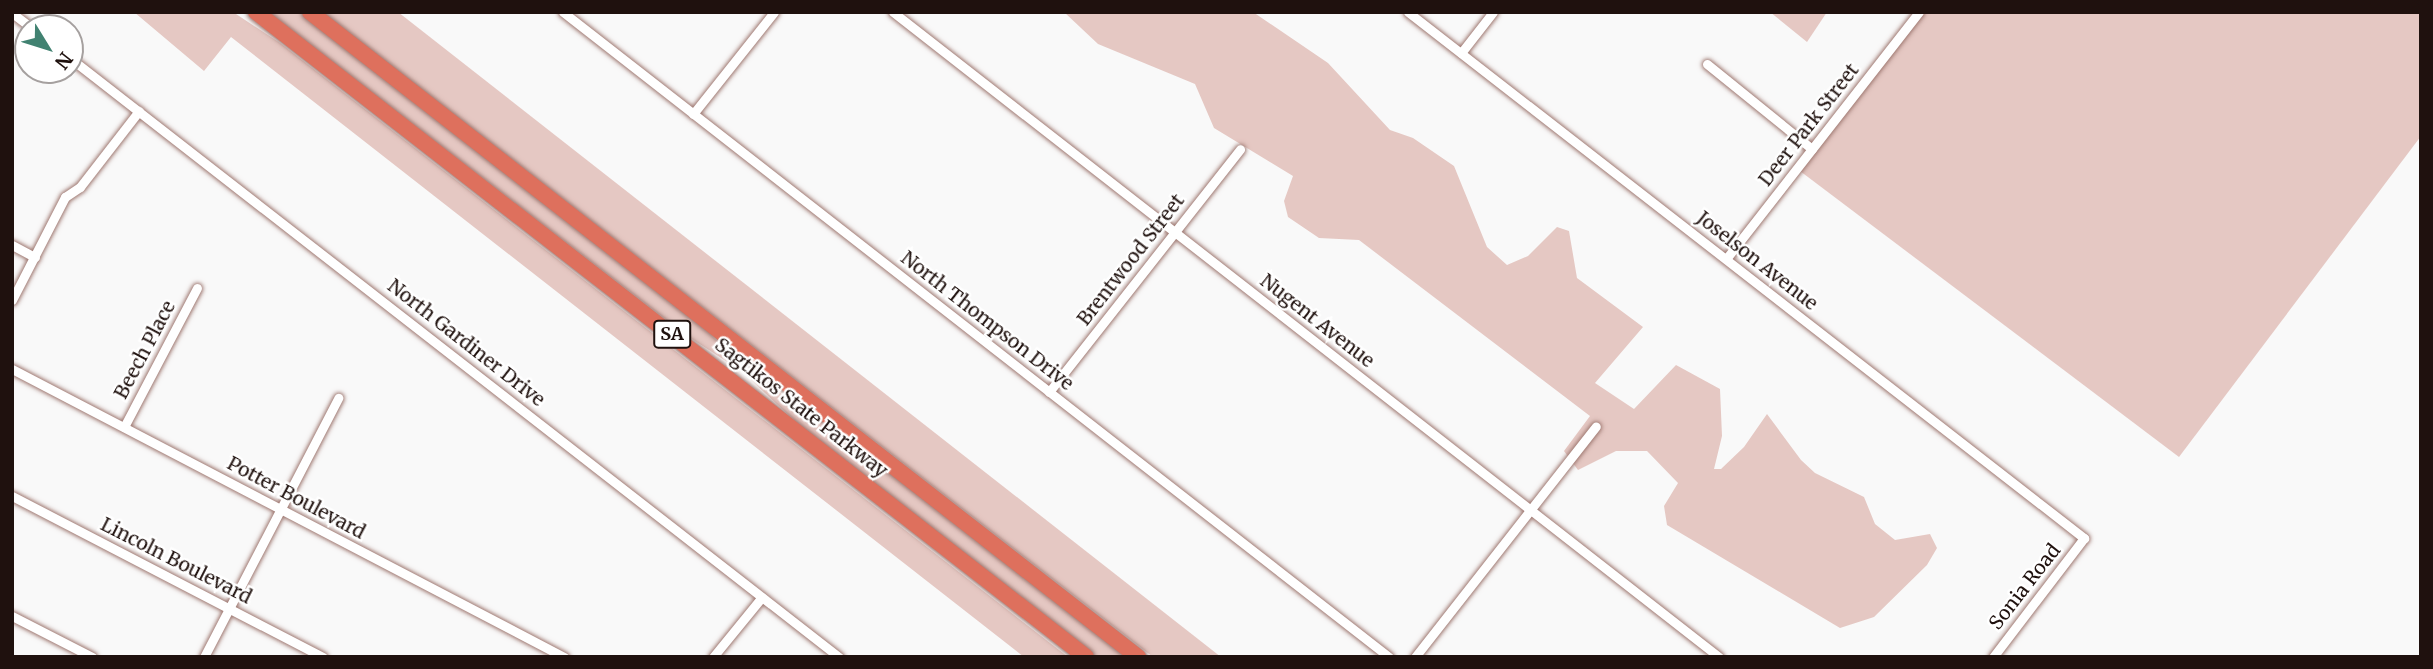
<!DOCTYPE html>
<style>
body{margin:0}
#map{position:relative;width:2433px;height:669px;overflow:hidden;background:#f9f9f9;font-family:Merriweather,serif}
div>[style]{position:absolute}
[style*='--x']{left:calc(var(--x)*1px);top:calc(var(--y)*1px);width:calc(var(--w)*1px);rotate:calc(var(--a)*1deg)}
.green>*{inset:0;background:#e5c8c3}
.roads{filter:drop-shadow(0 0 2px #9f7972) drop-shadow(0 0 2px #9f7972)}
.minor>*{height:9px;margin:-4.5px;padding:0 4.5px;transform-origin:4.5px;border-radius:4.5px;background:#fff}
.motorway>*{height:16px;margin:-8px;padding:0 8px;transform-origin:8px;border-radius:8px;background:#de705d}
span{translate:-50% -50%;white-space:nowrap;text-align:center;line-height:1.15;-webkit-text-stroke:5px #fff;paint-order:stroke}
.shield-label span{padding:2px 5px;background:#fff;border:2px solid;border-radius:5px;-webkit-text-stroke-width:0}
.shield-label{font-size:18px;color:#1f110e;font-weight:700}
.street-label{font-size:19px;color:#1f110e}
.frame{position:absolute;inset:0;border:14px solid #1f110e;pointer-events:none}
.north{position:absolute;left:14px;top:14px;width:70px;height:70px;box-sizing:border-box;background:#fff;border:2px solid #a5a09f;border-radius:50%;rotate:128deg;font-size:19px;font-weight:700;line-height:28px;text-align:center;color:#1f110e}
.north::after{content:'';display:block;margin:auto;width:24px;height:32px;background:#418271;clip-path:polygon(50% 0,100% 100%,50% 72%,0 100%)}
</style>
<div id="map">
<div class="green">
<i style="clip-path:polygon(134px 12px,233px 12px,280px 43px,1068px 657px,1024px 657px,231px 37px,204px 71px)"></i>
<i style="clip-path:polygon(268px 12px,300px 12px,693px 316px,740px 365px,735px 367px,686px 335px)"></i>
<i style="clip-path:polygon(322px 12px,398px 12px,1221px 657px,1153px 657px)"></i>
<i style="clip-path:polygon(1064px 12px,1253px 12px,1328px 63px,1390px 130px,1413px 138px,1454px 166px,1487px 247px,1507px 265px,1528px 256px,1557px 227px,1569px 231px,1577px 278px,1643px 327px,1595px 383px,1634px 409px,1676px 365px,1720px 389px,1722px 436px,1714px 469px,1721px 469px,1744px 447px,1767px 414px,1801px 460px,1815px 473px,1864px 497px,1875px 524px,1895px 540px,1930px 534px,1937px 548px,1927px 565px,1874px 617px,1840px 628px,1667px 525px,1664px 506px,1678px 483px,1647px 451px,1616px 451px,1578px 470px,1564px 451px,1590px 416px,1359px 240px,1319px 238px,1288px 217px,1284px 201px,1293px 176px,1214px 128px,1195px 84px,1098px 44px)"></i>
<i style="clip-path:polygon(1770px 12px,1827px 12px,1807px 42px)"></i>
<i style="clip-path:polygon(1914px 12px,2421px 12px,2421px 136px,2179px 457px,1796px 168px)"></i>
<i style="clip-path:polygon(753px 371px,796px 406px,806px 405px,1129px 657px,1096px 657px,804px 429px,751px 380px,749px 375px)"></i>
</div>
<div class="roads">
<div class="minor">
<i style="--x:563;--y:12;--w:1048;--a:37.99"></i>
<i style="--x:893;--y:12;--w:1048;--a:37.99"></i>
<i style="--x:1408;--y:12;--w:857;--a:37.89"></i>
<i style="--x:2084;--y:538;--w:150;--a:127.4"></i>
<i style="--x:12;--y:13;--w:25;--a:37"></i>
<i style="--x:1461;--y:53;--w:52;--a:-52"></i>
<i style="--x:70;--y:58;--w:975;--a:37.92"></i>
<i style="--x:1707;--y:64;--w:135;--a:39"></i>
<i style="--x:693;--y:114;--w:130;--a:-51.5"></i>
<i style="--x:12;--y:245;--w:26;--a:28"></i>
<i style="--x:1726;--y:259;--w:313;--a:-52"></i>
<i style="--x:12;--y:300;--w:116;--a:-62.8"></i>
<i style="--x:65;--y:197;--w:18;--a:-34"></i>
<i style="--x:80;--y:187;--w:96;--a:-52.2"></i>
<i style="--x:12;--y:369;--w:623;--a:27.55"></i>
<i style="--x:1049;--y:392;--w:309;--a:-51.8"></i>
<i style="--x:124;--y:427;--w:157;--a:-62.3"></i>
<i style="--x:12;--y:496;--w:350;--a:27.4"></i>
<i style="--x:12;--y:616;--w:90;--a:27.1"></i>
<i style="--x:204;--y:657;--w:292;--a:-62.6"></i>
<i style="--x:713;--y:657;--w:77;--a:-50.8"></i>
<i style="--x:1415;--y:657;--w:293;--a:-51.9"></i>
</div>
<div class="motorway">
<i style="--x:256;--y:12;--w:1051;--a:37.85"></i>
<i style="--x:310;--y:12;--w:1050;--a:37.92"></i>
</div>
</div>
<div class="shield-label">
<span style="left:672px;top:334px">SA</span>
</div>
<div class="street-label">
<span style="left:1809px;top:125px;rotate:-52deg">Deer Park Street</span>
<span style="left:1131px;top:260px;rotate:-52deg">Brentwood Street</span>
<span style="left:1757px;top:261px;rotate:38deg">Joselson Avenue</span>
<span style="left:987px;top:321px;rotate:38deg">North Thompson Drive</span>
<span style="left:1317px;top:321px;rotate:38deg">Nugent Avenue</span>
<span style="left:466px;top:343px;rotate:38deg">North Gardiner Drive</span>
<span style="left:145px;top:350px;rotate:-62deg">Beech Place</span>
<span style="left:801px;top:408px;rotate:38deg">Sagtikos State Parkway</span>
<span style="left:296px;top:498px;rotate:28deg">Potter Boulevard</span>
<span style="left:176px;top:561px;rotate:27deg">Lincoln Boulevard</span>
<span style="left:2025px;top:587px;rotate:-52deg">Sonia Road</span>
</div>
<div class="frame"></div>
<div class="north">N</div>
</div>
